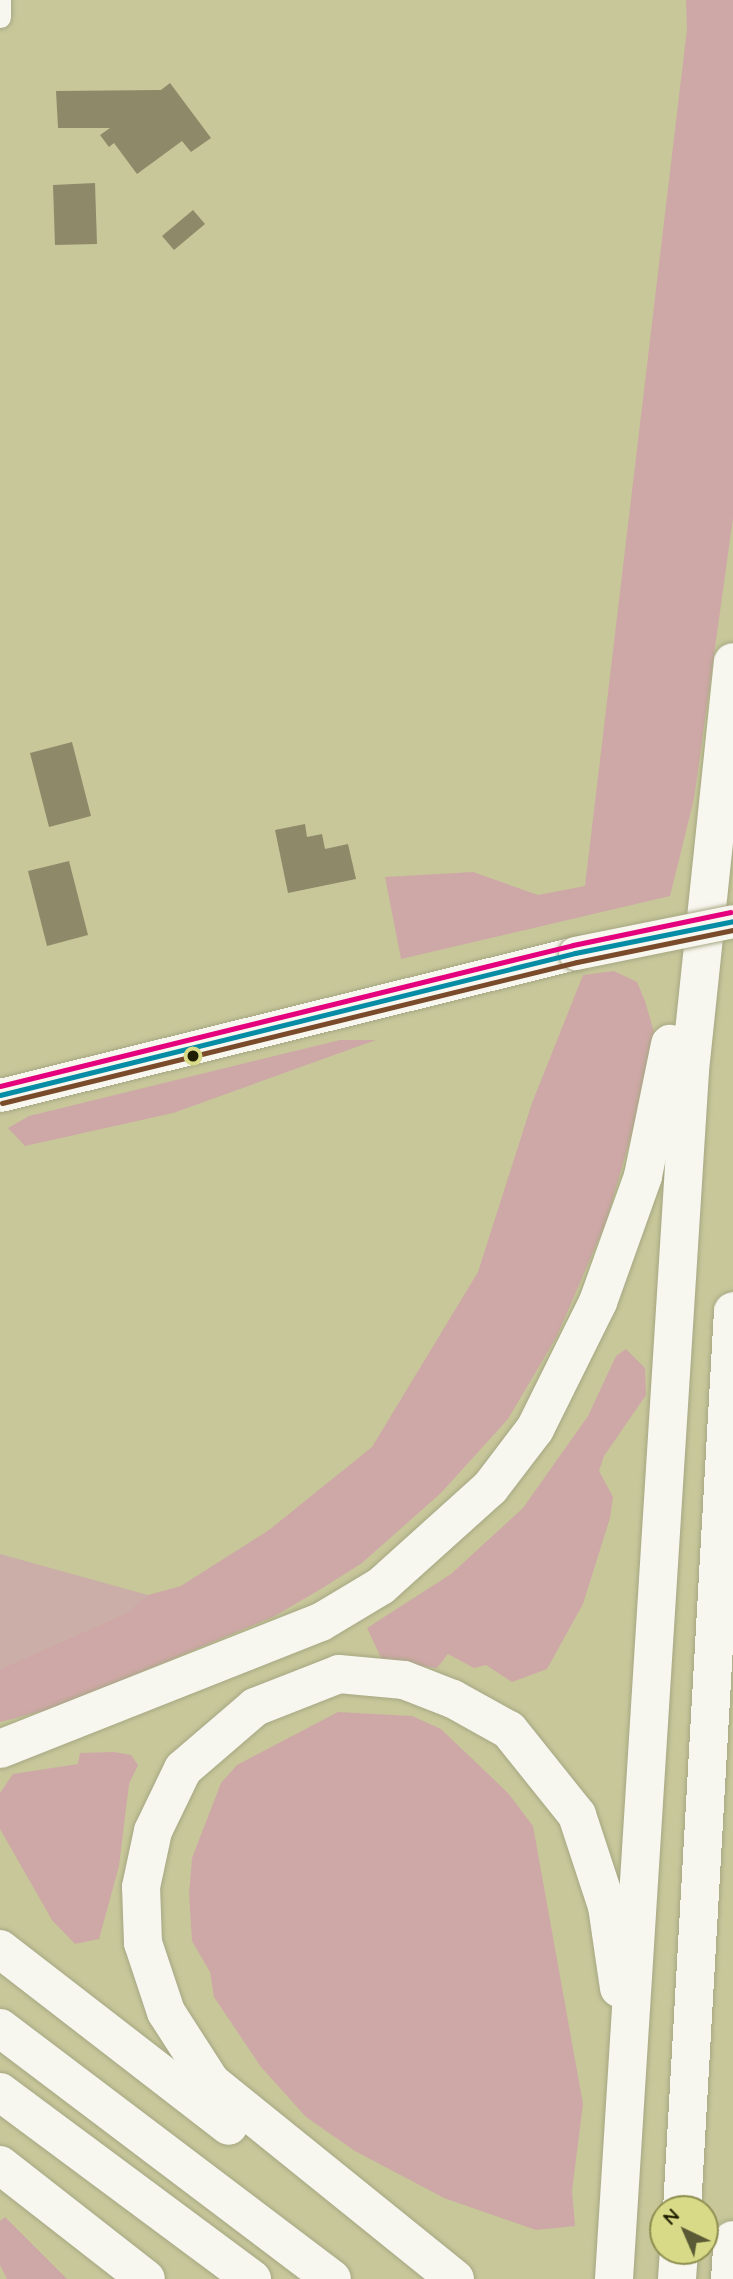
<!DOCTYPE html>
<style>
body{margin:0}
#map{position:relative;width:733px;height:2279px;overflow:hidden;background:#c7c79a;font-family:Quicksand,sans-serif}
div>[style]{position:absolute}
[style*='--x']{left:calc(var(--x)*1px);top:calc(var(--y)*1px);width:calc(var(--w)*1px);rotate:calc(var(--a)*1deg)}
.green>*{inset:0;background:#caaea7}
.forest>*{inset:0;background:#cea8a6}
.building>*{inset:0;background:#8e8969}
.roads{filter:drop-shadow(0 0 2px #a7a784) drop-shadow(0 0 2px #a7a784)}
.street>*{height:21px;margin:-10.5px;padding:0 10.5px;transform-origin:10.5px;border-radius:10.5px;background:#f7f7f0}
.primary>*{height:33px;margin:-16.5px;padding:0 16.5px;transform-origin:16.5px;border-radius:16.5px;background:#f7f7f0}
.highway>*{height:38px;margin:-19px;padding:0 19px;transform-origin:19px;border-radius:19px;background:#f7f7f0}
.bridges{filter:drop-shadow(0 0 2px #a7a784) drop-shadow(0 0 2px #a7a784)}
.primary-bridge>*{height:33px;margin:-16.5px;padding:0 16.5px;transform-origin:16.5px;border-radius:16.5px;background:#f7f7f0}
.bus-1>*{height:5px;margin:-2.5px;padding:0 2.5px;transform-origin:2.5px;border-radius:2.5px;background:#068da5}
.bus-2>*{height:5px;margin:-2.5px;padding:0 2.5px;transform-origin:2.5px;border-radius:2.5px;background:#7a4b2a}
.bus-3>*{height:5px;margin:-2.5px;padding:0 2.5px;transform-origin:2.5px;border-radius:2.5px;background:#e5007d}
.dots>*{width:19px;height:19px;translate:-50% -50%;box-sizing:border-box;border:4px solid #d9da87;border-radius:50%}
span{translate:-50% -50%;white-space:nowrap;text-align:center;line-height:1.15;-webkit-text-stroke:7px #d9da87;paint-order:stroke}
.north{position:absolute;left:649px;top:2195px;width:70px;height:70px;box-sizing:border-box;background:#d9da87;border:2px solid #8f8f51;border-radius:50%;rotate:316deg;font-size:19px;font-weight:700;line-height:28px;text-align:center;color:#1f1f00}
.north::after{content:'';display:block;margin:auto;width:24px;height:32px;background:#5a5a36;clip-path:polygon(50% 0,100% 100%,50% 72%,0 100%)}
</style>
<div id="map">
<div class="green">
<i style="clip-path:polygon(0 1554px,148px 1595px,130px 1611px,0 1669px)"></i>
</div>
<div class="forest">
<i style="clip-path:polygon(686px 0,733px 0,733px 518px,694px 799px,670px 896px,401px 959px,385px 877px,473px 872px,538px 895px,585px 886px,687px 29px)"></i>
<i style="clip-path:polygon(614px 971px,637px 982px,645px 1001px,654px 1032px,652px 1064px,606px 1222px,557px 1336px,508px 1419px,441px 1493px,362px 1563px,321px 1589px,273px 1617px,58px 1707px,0 1722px,0 1669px,128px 1612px,148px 1595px,181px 1586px,269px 1530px,372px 1447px,478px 1272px,532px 1103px,583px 975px)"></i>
<i style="clip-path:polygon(340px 1040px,376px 1040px,173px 1113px,25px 1146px,8px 1128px,29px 1116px)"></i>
<i style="clip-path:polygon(626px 1349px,645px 1368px,646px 1395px,604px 1456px,599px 1471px,613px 1497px,610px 1518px,583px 1604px,547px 1669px,512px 1682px,486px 1665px,474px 1668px,448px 1654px,437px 1668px,383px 1662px,367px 1628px,451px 1574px,523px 1508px,588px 1416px,616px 1356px)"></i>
<i style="clip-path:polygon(338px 1712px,412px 1716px,441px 1729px,508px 1793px,533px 1826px,583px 2104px,572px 2191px,575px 2226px,536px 2230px,444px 2198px,355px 2151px,306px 2117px,261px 2067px,214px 1997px,210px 1972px,192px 1941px,189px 1894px,192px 1858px,221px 1783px,237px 1765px)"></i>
<i style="clip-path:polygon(114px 1752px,131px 1755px,138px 1765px,129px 1784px,119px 1866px,99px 1939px,75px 1944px,52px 1920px,0 1829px,0 1793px,13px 1774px,78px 1764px,80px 1753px)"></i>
<i style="clip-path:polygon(5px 2217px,67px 2279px,7px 2279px,0 2265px,0 2221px)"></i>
</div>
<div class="building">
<i style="clip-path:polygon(170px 83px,211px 138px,191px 152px,182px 141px,137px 174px,114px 143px,109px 147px,100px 135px,110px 128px,58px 128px,56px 91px,161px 90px)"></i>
<i style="clip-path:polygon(95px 183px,97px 244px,55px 245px,53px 185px)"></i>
<i style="clip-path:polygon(193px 210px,205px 224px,174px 250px,162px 236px)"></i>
<i style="clip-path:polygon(72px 742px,91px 816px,49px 827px,30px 753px)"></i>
<i style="clip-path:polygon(305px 824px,307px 837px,322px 834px,325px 849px,348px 844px,356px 879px,288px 893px,275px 830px)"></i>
<i style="clip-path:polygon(69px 861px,88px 935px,47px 946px,28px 871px)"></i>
</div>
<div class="roads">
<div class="street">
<i style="--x:0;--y:17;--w:17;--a:-90"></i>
</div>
<div class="primary">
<i style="--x:0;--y:1095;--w:592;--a:-13.87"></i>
</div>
<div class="highway">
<i style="--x:0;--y:1749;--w:345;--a:-21.6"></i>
<i style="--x:321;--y:1622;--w:70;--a:-31"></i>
<i style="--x:381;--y:1586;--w:147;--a:-42"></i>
<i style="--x:490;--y:1488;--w:74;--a:-52.7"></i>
<i style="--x:535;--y:1429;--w:142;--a:-63.6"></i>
<i style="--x:598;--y:1302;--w:134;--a:-70.3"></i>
<i style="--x:643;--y:1176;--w:135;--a:-78.4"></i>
<i style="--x:0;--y:1949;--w:289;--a:37.7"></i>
<i style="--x:0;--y:2028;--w:416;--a:37.1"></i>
<i style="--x:0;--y:2092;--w:314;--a:36.6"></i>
<i style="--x:0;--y:2165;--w:185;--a:38"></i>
<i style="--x:682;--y:2209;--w:899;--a:-86.75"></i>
<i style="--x:455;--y:2279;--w:314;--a:-141.1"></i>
<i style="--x:211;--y:2082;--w:83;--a:-122.7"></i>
<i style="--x:166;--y:2012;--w:73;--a:-108.4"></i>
<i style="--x:143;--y:1943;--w:56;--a:-92"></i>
<i style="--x:141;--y:1887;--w:57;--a:-77.9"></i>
<i style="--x:153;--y:1831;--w:69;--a:-64.2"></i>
<i style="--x:183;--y:1769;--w:95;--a:-40.7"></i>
<i style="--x:255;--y:1707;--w:90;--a:-21.4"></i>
<i style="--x:339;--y:1674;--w:65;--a:5.3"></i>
<i style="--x:404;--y:1680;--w:53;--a:21.2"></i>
<i style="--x:453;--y:1699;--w:64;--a:29"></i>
<i style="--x:509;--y:1730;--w:109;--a:51.3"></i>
<i style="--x:577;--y:1815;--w:96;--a:71.8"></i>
<i style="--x:607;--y:1906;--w:83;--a:81.7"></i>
<i style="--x:614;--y:2279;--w:1211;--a:-86.4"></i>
<i style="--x:690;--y:1070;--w:410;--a:-84"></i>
<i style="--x:677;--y:2279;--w:28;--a:-86"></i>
<i style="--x:730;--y:2279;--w:39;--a:-86"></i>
</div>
</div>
<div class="bridges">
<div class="primary-bridge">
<i style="--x:575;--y:953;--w:161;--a:-11.4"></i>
</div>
</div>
<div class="bus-1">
<i style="--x:0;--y:1095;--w:592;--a:-13.87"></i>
<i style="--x:575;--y:953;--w:161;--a:-11.4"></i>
</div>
<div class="bus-2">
<i style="--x:2;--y:1103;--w:592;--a:-13.78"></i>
<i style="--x:577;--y:962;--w:159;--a:-11.6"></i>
</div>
<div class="bus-3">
<i style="--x:0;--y:1086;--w:590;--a:-13.82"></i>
<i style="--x:573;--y:945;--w:161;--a:-11.8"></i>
</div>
<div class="dots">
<i style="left:193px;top:1056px;background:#1f1f00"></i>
</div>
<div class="north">N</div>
</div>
